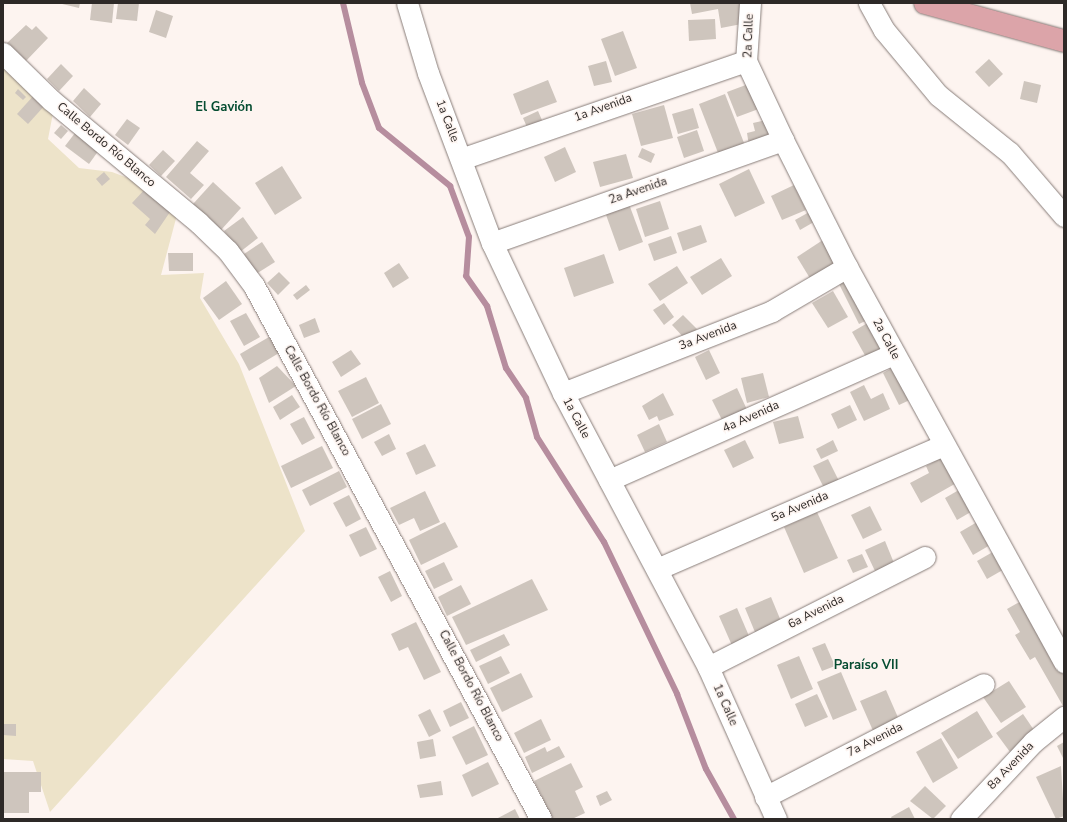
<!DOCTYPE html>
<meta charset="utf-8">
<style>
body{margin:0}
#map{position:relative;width:1067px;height:822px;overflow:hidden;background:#fdf4f0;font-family:"Nunito Sans",sans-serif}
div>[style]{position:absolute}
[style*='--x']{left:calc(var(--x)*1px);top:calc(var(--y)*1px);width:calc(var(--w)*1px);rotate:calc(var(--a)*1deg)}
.green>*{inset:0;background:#ede3c9}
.stream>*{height:6px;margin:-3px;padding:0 3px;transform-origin:3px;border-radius:3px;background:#b68d9e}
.building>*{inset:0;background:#cec5bd}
.roads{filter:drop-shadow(0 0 1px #887d79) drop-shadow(0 0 1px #887d79)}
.minor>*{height:21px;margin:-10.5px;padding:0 10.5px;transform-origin:10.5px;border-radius:10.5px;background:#fff}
.major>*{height:22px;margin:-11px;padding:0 11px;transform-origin:11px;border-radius:11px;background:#dca4a9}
span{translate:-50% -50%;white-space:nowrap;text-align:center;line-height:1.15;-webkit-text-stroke:3px #fdf4f0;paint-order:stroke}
.street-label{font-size:12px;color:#2d2927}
.neighbourhood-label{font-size:13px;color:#064d32;font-weight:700}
.frame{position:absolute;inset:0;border:4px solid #2d2927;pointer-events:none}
</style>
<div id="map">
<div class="green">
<i style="clip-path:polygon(3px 65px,54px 108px,48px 139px,79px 168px,112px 172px,144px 184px,178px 211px,161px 275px,204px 273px,200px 298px,239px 364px,305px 531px,50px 812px,33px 761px,3px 759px)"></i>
</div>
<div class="stream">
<i style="--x:343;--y:3;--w:82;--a:76.6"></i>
<i style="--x:362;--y:83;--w:48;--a:69.3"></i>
<i style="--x:379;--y:128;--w:92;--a:39.2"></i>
<i style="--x:450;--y:186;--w:54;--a:69.6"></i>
<i style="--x:469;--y:237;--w:39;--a:94"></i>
<i style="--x:466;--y:276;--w:37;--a:55"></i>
<i style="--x:487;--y:306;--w:65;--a:73"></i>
<i style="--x:506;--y:368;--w:36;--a:56"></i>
<i style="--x:526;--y:398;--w:41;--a:74.2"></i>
<i style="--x:537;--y:437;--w:125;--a:57.5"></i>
<i style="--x:604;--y:542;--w:169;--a:64.3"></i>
<i style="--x:677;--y:694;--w:80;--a:68.9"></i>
<i style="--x:706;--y:769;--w:57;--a:60.8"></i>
</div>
<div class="building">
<i style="clip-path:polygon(58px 3px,80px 3px,79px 8px)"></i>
<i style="clip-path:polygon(92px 3px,114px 3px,112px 23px,90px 20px)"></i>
<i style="clip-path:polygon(118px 3px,139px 3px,137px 21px,116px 19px)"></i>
<i style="clip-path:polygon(690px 3px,749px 3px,752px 22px,721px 28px,718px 9px,692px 14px)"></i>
<i style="clip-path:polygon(156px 10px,173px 16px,166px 38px,149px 32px)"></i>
<i style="clip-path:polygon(715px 19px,716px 39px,689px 41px,688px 20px)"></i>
<i style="clip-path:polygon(26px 25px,32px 30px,36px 26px,48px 38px,25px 62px,6px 44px)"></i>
<i style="clip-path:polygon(623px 31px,637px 68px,615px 76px,601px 39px)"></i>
<i style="clip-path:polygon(989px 59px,1003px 74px,989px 87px,975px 72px)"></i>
<i style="clip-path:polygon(606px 61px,612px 82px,594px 86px,588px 66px)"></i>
<i style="clip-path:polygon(61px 64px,73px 76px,59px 91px,47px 79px)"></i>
<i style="clip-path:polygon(765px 78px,775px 103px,737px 117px,727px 92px)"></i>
<i style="clip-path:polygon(548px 80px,557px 102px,521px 115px,513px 94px)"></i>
<i style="clip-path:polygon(1024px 81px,1041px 85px,1037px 103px,1020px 99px)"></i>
<i style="clip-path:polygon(84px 88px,101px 104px,90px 117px,73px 101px)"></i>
<i style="clip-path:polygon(18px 89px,26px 97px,23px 100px,15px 93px)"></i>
<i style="clip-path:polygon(35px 94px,46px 104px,28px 124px,17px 114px)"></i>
<i style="clip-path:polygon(725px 94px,746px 148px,720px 158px,699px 104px)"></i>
<i style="clip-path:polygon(664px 105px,673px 138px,641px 146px,632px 114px)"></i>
<i style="clip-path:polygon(693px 108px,699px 128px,678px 134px,672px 114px)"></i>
<i style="clip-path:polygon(538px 111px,549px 136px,534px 143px,523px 118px)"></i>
<i style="clip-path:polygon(127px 119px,140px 128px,128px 145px,115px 135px)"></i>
<i style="clip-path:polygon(771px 119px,775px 141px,749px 146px,747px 133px,755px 131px,753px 123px)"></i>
<i style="clip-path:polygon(61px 125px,68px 131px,61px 139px,54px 133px)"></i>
<i style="clip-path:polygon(697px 130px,704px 151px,684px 158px,677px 137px)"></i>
<i style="clip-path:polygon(75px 133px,99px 150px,89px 164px,65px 146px)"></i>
<i style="clip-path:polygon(197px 141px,209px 151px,190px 173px,204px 185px,191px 199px,166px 177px)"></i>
<i style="clip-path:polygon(565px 147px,576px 172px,555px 182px,544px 157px)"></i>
<i style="clip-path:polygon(642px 148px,655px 154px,651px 163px,638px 157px)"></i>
<i style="clip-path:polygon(163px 150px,175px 161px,161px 176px,149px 165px)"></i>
<i style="clip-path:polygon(626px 154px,633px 178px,600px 187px,593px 162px)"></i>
<i style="clip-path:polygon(282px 166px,302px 198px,275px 215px,255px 183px)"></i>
<i style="clip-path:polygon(749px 169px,765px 203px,735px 217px,719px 184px)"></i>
<i style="clip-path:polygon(104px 172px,110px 179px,102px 186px,96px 179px)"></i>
<i style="clip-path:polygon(213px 182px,241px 208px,221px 230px,193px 204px)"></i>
<i style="clip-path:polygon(794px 185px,806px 210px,782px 220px,771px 196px)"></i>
<i style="clip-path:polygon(145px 189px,170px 212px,155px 234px,145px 225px,150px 219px,132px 203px)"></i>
<i style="clip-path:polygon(660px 201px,669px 229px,645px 237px,636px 209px)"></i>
<i style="clip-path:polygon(629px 204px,643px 242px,619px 251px,605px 212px)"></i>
<i style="clip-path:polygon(820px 206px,826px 215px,800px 230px,795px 220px)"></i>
<i style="clip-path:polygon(243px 217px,258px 238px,240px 252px,224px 231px)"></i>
<i style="clip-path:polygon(701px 225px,707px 242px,683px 251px,677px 233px)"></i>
<i style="clip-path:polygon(832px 234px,847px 257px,811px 280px,797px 257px)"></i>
<i style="clip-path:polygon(671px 236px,677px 253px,654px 261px,648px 244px)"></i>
<i style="clip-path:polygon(262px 242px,275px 262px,256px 274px,244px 254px)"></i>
<i style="clip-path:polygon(168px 253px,193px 253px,193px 271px,169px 271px)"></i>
<i style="clip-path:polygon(604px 254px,614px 283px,574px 297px,564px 268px)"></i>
<i style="clip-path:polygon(721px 258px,732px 276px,702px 295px,690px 277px)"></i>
<i style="clip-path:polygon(399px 263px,409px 278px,393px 288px,384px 273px)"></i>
<i style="clip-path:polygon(677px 266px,688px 283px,660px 301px,648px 284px)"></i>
<i style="clip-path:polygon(857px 271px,878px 315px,859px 324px,837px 280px)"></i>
<i style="clip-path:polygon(279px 272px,290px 283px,278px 295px,267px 283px)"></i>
<i style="clip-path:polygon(226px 281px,242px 304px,219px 320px,203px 298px)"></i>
<i style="clip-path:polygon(306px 285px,310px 290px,297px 300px,293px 295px)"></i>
<i style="clip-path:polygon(833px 291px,848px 317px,828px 328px,812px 303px)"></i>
<i style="clip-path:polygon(664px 303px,674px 317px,664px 325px,653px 310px)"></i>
<i style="clip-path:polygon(246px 313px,260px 337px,244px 346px,230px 321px)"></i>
<i style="clip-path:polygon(683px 315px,697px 329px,686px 340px,672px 325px)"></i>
<i style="clip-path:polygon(878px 317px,893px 345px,867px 359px,852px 332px)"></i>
<i style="clip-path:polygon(315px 318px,320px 332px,304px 338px,299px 325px)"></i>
<i style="clip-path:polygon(269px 337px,279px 353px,249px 371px,240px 354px)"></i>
<i style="clip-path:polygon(351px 350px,361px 364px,341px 377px,332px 362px)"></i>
<i style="clip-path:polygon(709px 350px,720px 373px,706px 380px,695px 357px)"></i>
<i style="clip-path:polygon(897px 365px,914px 398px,899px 405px,883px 373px)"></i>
<i style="clip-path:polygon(277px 366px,296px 386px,269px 403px,259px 378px)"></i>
<i style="clip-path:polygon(763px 373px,769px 397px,747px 403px,741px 378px)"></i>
<i style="clip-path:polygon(366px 377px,379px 403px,352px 417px,338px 391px)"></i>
<i style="clip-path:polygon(864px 385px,871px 399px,883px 393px,890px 409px,864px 421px,850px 392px)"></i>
<i style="clip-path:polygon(737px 388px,749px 414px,725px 426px,712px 400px)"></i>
<i style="clip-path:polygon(663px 393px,674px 415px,659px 421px,657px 416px,649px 420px,642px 406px)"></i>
<i style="clip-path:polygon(292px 395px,300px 407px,280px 420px,273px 407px)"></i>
<i style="clip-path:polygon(381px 404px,391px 424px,362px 439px,352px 419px)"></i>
<i style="clip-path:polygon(850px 405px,857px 420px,838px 429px,831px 414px)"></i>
<i style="clip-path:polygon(798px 416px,804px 438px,779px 444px,773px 422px)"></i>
<i style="clip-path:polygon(304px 417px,315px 438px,302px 445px,290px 424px)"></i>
<i style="clip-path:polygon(659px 424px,667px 442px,645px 452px,637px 435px)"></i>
<i style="clip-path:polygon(389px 434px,396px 449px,382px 456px,374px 442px)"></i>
<i style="clip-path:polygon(745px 440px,754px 458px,733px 468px,724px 450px)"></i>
<i style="clip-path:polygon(833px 440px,838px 451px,821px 459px,816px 449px)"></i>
<i style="clip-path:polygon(425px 444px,436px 466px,416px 475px,406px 453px)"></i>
<i style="clip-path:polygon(322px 446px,333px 468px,291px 488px,281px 466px)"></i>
<i style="clip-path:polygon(946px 455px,960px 481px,921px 503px,910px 483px,929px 473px,926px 466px)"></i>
<i style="clip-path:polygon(828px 459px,840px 483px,825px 490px,813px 466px)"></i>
<i style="clip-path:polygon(339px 471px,347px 487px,310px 506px,302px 490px)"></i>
<i style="clip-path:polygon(964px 487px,976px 509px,957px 520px,945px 498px)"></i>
<i style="clip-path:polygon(425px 491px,440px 522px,420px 531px,414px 518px,399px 525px,390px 508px)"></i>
<i style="clip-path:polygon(349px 495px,361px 519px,346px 527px,333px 503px)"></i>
<i style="clip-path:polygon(870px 506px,882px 530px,863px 539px,851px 515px)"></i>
<i style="clip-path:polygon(817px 512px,838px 558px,804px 573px,784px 527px)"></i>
<i style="clip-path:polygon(984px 518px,997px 541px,973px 555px,960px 532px)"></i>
<i style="clip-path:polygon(445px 522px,458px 547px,421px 565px,409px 540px)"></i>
<i style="clip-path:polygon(366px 527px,377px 549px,360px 557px,349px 535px)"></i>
<i style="clip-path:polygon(885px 541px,894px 563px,875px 571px,865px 550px)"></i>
<i style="clip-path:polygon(998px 549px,1008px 567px,987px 579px,977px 561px)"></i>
<i style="clip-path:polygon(862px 554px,868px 567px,853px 573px,847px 560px)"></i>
<i style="clip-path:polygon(444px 562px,453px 580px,434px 589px,425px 571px)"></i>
<i style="clip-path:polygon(390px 571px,402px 596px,391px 602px,378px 577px)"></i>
<i style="clip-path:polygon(532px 579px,548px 610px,466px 645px,452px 617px)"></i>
<i style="clip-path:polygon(461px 585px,471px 604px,447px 616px,438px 597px)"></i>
<i style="clip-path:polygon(1030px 596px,1064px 656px,1063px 706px,1035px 657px,1030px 660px,1015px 635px,1020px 632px,1007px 609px)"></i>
<i style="clip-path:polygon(771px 597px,783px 626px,757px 637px,745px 608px)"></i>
<i style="clip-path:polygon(737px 608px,752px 643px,734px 650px,719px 616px)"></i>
<i style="clip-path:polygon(416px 622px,441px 672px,424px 680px,408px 647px,399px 651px,391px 634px)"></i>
<i style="clip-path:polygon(504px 634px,510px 645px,476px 662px,470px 650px)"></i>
<i style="clip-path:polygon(825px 643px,835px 666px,822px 671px,812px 648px)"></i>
<i style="clip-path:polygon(501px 656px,510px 673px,488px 684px,479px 666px)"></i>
<i style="clip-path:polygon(799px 656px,813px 689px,791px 699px,777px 665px)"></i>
<i style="clip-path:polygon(841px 672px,857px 710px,833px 720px,817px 682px)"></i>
<i style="clip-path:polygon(521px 673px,533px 697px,502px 712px,490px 688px)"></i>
<i style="clip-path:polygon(1009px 681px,1026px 707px,1001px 723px,983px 697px)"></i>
<i style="clip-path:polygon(886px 690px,900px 722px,874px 733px,860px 701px)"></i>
<i style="clip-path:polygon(817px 694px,828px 717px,805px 727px,795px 704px)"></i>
<i style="clip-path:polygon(461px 702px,469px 718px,450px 727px,443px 711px)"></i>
<i style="clip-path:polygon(430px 709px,441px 731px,429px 737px,418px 715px)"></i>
<i style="clip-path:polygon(977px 711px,993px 737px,958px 759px,941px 733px)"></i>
<i style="clip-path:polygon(1023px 714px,1036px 733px,1010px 752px,996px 733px)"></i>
<i style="clip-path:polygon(541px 719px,551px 740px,524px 753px,514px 733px)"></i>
<i style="clip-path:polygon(3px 724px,16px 724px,16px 736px,3px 735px)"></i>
<i style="clip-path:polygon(474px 726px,488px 755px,466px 765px,452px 737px)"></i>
<i style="clip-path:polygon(941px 738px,958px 768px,933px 783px,916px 752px)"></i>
<i style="clip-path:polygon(433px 739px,436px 756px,420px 759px,417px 742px)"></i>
<i style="clip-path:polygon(1064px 742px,1064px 760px,1057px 746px)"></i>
<i style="clip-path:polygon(559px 746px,565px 757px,532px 773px,525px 757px,545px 747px,547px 752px)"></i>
<i style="clip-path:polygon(488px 762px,499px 784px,472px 797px,462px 775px)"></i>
<i style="clip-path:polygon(571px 763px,583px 787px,575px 791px,585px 813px,572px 819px,553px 819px,534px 781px)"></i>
<i style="clip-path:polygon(1061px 766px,1064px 816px,1056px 819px,1036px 777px)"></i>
<i style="clip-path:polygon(3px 772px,41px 772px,41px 792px,29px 792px,29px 813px,3px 813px)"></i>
<i style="clip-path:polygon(441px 781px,443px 795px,420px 798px,417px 785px)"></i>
<i style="clip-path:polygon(925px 786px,946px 806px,933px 819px,910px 801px)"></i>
<i style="clip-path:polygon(607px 791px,612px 800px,600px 806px,596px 796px)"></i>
<i style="clip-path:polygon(909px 807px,915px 819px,892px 819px,891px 817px)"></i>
<i style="clip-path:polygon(515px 809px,520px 819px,496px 819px)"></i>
</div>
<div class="roads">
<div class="minor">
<i style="--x:407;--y:3;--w:73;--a:73.3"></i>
<i style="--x:428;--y:73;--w:182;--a:69.4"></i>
<i style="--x:492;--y:243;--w:166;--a:64.7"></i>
<i style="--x:563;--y:393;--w:310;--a:62.1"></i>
<i style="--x:708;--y:667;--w:167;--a:65.9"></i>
<i style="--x:750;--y:3;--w:58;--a:93.9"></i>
<i style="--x:746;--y:61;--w:87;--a:64.9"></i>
<i style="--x:783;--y:140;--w:142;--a:63.3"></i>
<i style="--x:847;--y:267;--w:451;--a:61.2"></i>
<i style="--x:869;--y:3;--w:31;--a:61"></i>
<i style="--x:884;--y:30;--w:85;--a:50.3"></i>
<i style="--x:938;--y:95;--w:92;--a:38.9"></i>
<i style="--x:1010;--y:153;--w:83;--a:49.4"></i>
<i style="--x:3;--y:53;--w:67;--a:44.4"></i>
<i style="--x:51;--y:100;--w:192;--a:39.7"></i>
<i style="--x:199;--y:223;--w:40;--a:44"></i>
<i style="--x:228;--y:251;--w:44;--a:53.4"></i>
<i style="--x:254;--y:286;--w:605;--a:61.7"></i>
<i style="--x:461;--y:159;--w:301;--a:-19"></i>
<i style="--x:492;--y:243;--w:309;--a:-19.5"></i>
<i style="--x:563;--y:393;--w:225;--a:-21.4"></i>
<i style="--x:772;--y:311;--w:87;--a:-30.4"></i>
<i style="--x:609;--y:480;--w:312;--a:-23.9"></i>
<i style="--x:657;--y:569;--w:312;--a:-23.4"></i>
<i style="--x:708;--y:667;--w:243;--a:-26.9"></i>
<i style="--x:765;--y:797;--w:246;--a:-27.3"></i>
<i style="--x:961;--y:819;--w:105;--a:-46.9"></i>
<i style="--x:1033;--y:742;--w:40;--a:-39"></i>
</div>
<div class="major">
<i style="--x:925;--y:3;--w:144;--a:15.3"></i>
</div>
</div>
<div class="street-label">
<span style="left:749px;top:36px;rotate:-88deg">2a Calle</span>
<span style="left:603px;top:108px;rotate:-20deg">1a Avenida</span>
<span style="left:447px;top:121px;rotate:69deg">1a Calle</span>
<span style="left:106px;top:145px;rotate:40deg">Calle Bordo Río Blanco</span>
<span style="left:638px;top:191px;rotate:-19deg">2a Avenida</span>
<span style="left:708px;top:336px;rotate:-21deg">3a Avenida</span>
<span style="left:886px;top:339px;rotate:62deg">2a Calle</span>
<span style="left:317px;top:401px;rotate:61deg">Calle Bordo Río Blanco</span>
<span style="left:751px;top:417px;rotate:-24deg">4a Avenida</span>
<span style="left:576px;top:418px;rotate:62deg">1a Calle</span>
<span style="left:800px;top:507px;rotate:-23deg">5a Avenida</span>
<span style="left:816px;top:612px;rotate:-27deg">6a Avenida</span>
<span style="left:471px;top:686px;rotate:62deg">Calle Bordo Río Blanco</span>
<span style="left:725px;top:705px;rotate:66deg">1a Calle</span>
<span style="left:875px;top:740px;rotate:-27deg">7a Avenida</span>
<span style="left:1011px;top:766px;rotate:-46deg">8a Avenida</span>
</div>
<div class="neighbourhood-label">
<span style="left:224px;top:107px">El Gavión</span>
<span style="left:866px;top:665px">Paraíso VII</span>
</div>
<div class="frame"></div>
</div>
